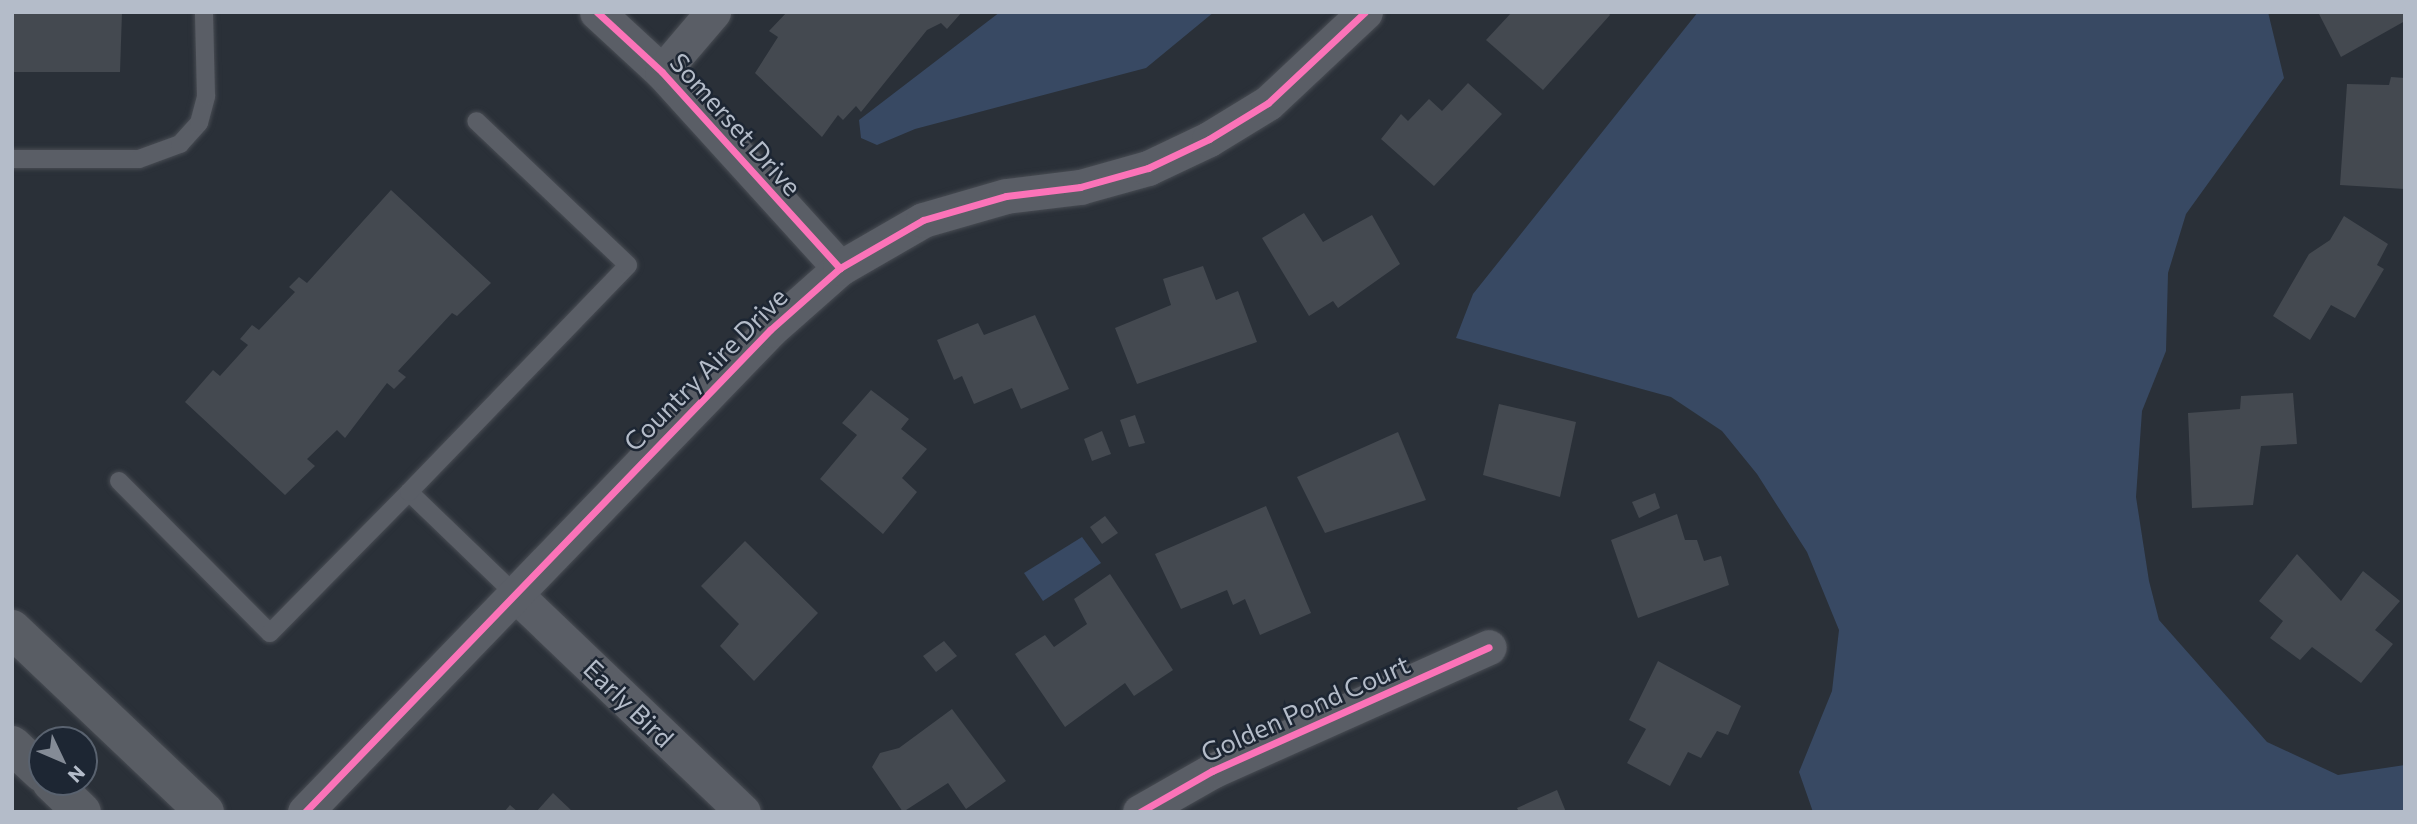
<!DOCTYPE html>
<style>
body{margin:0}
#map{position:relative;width:2417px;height:824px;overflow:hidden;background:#2a3038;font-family:Commissioner,sans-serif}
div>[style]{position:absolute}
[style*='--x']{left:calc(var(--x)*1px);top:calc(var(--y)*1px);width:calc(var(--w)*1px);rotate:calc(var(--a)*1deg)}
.water>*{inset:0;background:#384963}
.building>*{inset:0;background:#444950}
.roads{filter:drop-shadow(0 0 2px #484c53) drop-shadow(0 0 2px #484c53)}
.lane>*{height:18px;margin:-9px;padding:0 9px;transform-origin:9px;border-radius:9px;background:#5a5e66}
.street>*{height:35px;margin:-17.5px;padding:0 17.5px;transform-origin:17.5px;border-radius:17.5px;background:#5a5e66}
.secondary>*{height:38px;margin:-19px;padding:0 19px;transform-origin:19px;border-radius:19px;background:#595d64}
.cycleway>*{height:7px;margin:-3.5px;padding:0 3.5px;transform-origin:3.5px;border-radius:3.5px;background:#fb73b8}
span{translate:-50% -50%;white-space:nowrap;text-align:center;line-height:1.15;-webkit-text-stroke:5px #1d2633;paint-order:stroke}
.street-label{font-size:26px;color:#b4bcc9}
.frame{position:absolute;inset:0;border:14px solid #b4bcc9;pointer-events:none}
.north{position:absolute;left:28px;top:726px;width:70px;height:70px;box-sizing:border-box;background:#1d2633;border:2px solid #59626f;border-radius:50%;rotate:134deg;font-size:19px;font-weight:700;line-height:28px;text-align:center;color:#b4bcc9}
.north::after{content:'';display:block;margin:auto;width:24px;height:32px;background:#848b96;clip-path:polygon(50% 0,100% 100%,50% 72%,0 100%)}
</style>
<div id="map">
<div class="water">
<i style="clip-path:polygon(1000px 12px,1214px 12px,1146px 68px,915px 129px,877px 145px,861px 138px,859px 120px)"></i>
<i style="clip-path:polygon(1698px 12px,2268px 12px,2284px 78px,2186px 214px,2168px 273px,2166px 351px,2142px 411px,2136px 497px,2149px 581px,2159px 620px,2267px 742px,2338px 775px,2405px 765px,2405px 812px,1813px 812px,1799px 772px,1832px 691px,1839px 630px,1807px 552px,1757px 474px,1722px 431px,1671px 397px,1456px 338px,1473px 294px)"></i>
<i style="clip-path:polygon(1082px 537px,1101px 563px,1043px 601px,1024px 573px)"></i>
</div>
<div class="building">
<i style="clip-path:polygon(12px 12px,122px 12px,120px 72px,12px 72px)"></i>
<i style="clip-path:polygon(787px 12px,962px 12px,947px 29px,941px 23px,927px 30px,861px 112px,856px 106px,843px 120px,838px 115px,822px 137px,755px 73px,778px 37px,769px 31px)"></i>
<i style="clip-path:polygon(1512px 12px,1608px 12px,1610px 15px,1543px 90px,1486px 40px)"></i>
<i style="clip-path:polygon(2318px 12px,2405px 12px,2405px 21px,2341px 57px)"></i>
<i style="clip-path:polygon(2391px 77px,2405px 78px,2405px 189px,2340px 185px,2347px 84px,2389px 85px)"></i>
<i style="clip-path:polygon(1468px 83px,1502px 114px,1434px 186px,1381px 139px,1401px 114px,1408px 121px,1429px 99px,1442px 111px)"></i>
<i style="clip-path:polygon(391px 190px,491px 283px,457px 316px,452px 313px,398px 371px,406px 377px,394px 389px,387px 383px,345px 438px,337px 430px,307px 459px,315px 466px,285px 495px,185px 402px,213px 370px,220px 376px,248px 345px,240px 339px,252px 325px,259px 330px,295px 292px,289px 287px,299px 277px,307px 283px)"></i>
<i style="clip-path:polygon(1304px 213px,1323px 242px,1372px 215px,1400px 264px,1338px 308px,1333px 301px,1309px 316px,1262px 238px)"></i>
<i style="clip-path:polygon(2344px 216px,2388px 244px,2377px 265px,2384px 269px,2355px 318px,2331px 305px,2310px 340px,2273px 316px,2309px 254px,2330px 240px)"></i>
<i style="clip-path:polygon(1203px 266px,1216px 300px,1238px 291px,1257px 342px,1137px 384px,1115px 328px,1171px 305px,1163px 279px)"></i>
<i style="clip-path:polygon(1035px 315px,1069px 389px,1021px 409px,1012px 388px,974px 404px,962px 376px,954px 380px,937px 340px,978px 323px,984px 335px)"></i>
<i style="clip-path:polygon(871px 390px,909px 419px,901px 429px,927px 449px,902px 478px,917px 492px,883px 534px,820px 479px,857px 435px,842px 423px)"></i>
<i style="clip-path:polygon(2293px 393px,2297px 444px,2261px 446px,2253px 505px,2192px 508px,2188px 413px,2240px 409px,2241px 396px)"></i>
<i style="clip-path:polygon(1499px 404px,1576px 422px,1560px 497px,1483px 475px)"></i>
<i style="clip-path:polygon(1135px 415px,1145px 443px,1129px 447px,1120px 420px)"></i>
<i style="clip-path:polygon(1102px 431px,1111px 454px,1092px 461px,1084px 439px)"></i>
<i style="clip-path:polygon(1398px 432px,1426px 500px,1325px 533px,1297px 477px)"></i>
<i style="clip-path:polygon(1655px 493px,1660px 508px,1639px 518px,1632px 502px)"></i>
<i style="clip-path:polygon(1266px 506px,1311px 613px,1260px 635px,1245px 599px,1233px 605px,1227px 590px,1181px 609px,1155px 554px)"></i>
<i style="clip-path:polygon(1677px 514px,1685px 540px,1697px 540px,1704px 561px,1721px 556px,1729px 585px,1638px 618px,1611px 540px)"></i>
<i style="clip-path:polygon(1105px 516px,1118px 533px,1102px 544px,1090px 527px)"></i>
<i style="clip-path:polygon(745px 541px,818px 613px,754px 681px,720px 646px,739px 624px,701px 586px)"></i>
<i style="clip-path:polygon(2297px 554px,2341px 601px,2363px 571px,2400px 601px,2375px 630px,2393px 644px,2361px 683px,2312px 647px,2300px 660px,2270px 638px,2283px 621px,2259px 601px)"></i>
<i style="clip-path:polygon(1110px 574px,1173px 670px,1134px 696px,1125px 683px,1065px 727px,1015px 654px,1045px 635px,1054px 647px,1087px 624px,1074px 599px)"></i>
<i style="clip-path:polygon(944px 641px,957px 656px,936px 672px,923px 656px)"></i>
<i style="clip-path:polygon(1658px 661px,1741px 706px,1728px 735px,1717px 731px,1701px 758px,1688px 752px,1670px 786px,1627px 763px,1646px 729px,1629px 720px)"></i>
<i style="clip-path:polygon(952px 709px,1006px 781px,966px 809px,948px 783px,903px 812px,872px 767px,880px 753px,899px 748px)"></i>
<i style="clip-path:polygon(1557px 790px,1566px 812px,1519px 812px,1517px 808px)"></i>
<i style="clip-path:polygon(553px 793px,573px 812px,536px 812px)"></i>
<i style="clip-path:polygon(510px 805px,518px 812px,504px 812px)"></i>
</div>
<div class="roads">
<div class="lane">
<i style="--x:12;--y:159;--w:127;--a:0"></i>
<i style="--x:139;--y:159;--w:44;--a:-20.1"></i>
<i style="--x:180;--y:144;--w:28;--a:-48"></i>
<i style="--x:199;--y:123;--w:28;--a:-75"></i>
<i style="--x:206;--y:96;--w:84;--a:-91.4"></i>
<i style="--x:119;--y:481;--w:214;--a:45.2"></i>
<i style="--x:270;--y:633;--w:198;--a:-45.4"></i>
<i style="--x:409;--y:492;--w:147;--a:43.9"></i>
<i style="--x:409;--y:492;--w:315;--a:-46"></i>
<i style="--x:628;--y:265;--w:209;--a:-136.5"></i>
</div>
<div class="street">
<i style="--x:597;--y:12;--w:88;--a:42.7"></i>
<i style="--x:662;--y:72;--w:265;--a:47.8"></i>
<i style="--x:662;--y:72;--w:79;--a:-49.6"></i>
<i style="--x:515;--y:594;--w:315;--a:43.7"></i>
<i style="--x:305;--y:812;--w:670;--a:-46.03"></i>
<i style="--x:770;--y:330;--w:94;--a:-41.5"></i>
<i style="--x:840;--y:268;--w:96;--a:-30"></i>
<i style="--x:923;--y:220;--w:86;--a:-16.1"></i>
<i style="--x:1006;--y:196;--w:75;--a:-6.9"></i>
<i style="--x:1080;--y:187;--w:71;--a:-15.6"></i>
<i style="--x:1148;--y:168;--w:68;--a:-25.4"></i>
<i style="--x:1209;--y:139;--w:69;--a:-31.4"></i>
<i style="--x:1268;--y:103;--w:133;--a:-43.2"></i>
<i style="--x:1140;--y:812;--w:83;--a:-29.7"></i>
<i style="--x:1212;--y:771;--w:303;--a:-24.1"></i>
</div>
<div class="secondary">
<i style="--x:12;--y:629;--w:266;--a:43.5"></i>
<i style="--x:12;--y:745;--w:41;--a:43"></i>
<i style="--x:51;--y:782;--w:43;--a:44.1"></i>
</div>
</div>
<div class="cycleway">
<i style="--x:597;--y:12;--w:88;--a:42.7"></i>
<i style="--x:662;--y:72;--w:265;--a:47.8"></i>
<i style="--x:305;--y:812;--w:670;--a:-46.03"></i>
<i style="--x:770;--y:330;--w:94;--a:-41.5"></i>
<i style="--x:840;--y:268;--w:96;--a:-30"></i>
<i style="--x:923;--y:220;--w:86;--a:-16.1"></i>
<i style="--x:1006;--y:196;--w:75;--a:-6.9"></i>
<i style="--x:1080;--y:187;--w:71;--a:-15.6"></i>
<i style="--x:1148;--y:168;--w:68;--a:-25.4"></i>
<i style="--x:1209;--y:139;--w:69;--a:-31.4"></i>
<i style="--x:1268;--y:103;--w:133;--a:-43.2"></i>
<i style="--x:1140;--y:812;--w:83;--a:-29.7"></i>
<i style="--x:1212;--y:771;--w:303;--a:-24.1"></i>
</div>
<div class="street-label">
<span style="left:736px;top:124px;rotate:48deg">Somerset Drive</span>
<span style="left:705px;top:369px;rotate:-45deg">Country Aire Drive</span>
<span style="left:629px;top:703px;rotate:44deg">Early Bird</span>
<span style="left:1305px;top:708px;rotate:-24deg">Golden Pond Court</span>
</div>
<div class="frame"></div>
<div class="north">N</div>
</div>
